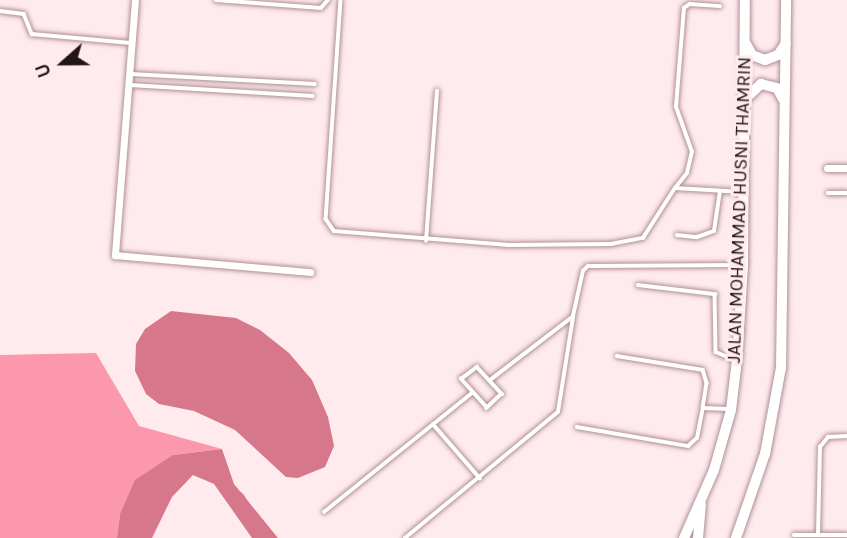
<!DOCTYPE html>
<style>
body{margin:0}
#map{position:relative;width:847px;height:538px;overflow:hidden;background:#ffeaed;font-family:Karla,sans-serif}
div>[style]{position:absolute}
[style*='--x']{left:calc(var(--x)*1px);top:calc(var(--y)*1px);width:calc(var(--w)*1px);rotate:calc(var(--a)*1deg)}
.forest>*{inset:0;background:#fb98ad}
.water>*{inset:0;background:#d7778c}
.river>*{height:16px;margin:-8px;padding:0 8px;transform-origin:8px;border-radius:8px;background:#d7778c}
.roads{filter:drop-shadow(0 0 2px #af9095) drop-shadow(0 0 2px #af9095)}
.lane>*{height:3.5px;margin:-1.75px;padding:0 1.75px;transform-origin:1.75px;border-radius:1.75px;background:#fff}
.street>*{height:7px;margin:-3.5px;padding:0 3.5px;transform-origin:3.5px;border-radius:3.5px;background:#fff}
.secondary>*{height:10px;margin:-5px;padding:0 5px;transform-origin:5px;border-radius:5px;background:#fff}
span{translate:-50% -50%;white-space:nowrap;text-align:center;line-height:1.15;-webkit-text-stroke:6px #ffeaed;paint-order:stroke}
.street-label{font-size:19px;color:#221618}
.north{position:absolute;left:28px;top:28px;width:70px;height:70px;-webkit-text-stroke:5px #ffeaed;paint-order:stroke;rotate:249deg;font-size:19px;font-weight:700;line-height:28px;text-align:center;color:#221618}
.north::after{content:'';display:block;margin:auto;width:24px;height:32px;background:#221618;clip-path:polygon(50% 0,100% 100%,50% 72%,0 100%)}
</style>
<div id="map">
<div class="forest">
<i style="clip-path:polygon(96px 353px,139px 426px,222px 449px,173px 455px,120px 514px,117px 538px,0 538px,0 355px)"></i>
</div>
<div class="water">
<i style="clip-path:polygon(171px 311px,236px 318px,260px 330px,289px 353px,312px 380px,328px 417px,334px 446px,325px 467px,298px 478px,286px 477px,235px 430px,194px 411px,159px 404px,146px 394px,135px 371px,136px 344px,145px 329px)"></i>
<i style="clip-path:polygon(222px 449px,234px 484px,278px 538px,252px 538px,214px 484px,193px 475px,172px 497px,152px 538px,117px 538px,120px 514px,135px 480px,173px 455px)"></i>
</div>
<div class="river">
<i style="--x:237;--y:499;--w:46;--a:57.3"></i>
</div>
<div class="roads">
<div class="lane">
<i style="--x:216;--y:0;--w:105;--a:4.4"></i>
<i style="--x:321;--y:8;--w:11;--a:-49"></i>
<i style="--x:341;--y:0;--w:220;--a:93.9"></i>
<i style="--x:326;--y:219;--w:14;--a:56"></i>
<i style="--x:334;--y:231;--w:175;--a:4.6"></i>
<i style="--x:508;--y:245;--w:103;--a:-0.6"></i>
<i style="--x:611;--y:244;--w:33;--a:-11"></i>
<i style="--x:643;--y:238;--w:59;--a:-57.4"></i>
<i style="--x:675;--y:188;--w:68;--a:3.4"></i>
<i style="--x:0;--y:11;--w:24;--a:7"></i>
<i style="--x:24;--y:14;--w:22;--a:68"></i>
<i style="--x:32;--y:34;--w:99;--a:5.2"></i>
<i style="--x:131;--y:74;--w:184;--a:3.1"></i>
<i style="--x:130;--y:85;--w:183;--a:3.4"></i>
<i style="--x:675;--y:188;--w:19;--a:-51"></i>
<i style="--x:687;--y:173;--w:22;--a:-77"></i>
<i style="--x:692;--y:152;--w:48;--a:-109.6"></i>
<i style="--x:676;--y:107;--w:99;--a:-85.4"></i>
<i style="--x:684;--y:8;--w:7;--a:-34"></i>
<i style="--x:690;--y:4;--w:30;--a:4"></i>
<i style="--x:828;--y:193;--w:19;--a:0"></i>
<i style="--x:677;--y:235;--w:20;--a:6"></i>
<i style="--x:697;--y:237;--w:18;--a:-19"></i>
<i style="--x:714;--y:231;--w:40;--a:-81.5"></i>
<i style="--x:426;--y:241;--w:150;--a:-85.8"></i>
<i style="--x:638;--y:285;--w:78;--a:6.7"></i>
<i style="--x:715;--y:294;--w:58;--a:89"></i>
<i style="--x:716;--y:352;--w:21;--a:23"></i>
<i style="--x:573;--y:316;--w:46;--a:-77.5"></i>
<i style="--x:583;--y:271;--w:7;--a:-45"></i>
<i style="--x:588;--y:266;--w:153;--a:-0.4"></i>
<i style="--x:617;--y:356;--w:87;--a:9.2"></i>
<i style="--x:703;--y:370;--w:14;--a:73"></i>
<i style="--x:707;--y:383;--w:25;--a:99"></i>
<i style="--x:477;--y:367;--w:37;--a:47"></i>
<i style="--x:502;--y:394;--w:21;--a:137"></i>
<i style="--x:487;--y:408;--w:39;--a:-132"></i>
<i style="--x:461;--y:379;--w:20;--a:-37"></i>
<i style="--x:433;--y:424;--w:72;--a:49"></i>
<i style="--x:577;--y:427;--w:113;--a:9.7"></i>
<i style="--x:688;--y:446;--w:12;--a:-42"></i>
<i style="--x:697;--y:438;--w:31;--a:-79"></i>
<i style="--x:703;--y:408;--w:25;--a:2"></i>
<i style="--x:324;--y:512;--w:189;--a:-38.8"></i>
<i style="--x:794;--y:535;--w:53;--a:0"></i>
<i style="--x:818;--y:535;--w:88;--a:-88.7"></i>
<i style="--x:820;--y:447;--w:13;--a:-51"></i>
<i style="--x:828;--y:437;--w:19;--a:-3"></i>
<i style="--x:405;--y:538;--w:198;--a:-39.5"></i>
<i style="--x:558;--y:412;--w:96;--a:-81"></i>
<i style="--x:573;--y:317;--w:103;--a:142.5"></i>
</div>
<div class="street">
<i style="--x:135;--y:0;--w:256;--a:94.5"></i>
<i style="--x:115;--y:255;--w:196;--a:5"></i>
<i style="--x:827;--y:168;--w:20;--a:0"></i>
</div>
<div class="secondary">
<i style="--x:746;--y:44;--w:13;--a:61"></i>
<i style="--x:752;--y:55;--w:14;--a:21"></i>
<i style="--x:765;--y:60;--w:14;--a:-21"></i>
<i style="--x:778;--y:55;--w:14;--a:-56"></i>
<i style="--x:746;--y:98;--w:21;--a:-43"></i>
<i style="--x:761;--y:84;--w:16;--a:14"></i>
<i style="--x:777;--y:88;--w:13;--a:61"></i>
<i style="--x:684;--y:538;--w:74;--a:-66.2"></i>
<i style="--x:714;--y:470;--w:62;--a:-74.2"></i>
<i style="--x:731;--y:410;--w:50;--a:-83.2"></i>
<i style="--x:737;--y:360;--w:95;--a:-86.4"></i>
<i style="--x:743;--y:265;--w:265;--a:-89.6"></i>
<i style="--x:698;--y:538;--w:34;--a:-85"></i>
<i style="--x:736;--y:538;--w:89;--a:-71"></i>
<i style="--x:765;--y:454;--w:87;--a:-79.5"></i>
<i style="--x:781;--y:368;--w:368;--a:-89.2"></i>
</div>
</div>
<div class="street-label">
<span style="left:740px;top:210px;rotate:-88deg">JALAN MOHAMMAD HUSNI THAMRIN</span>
</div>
<div class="north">U</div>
</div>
